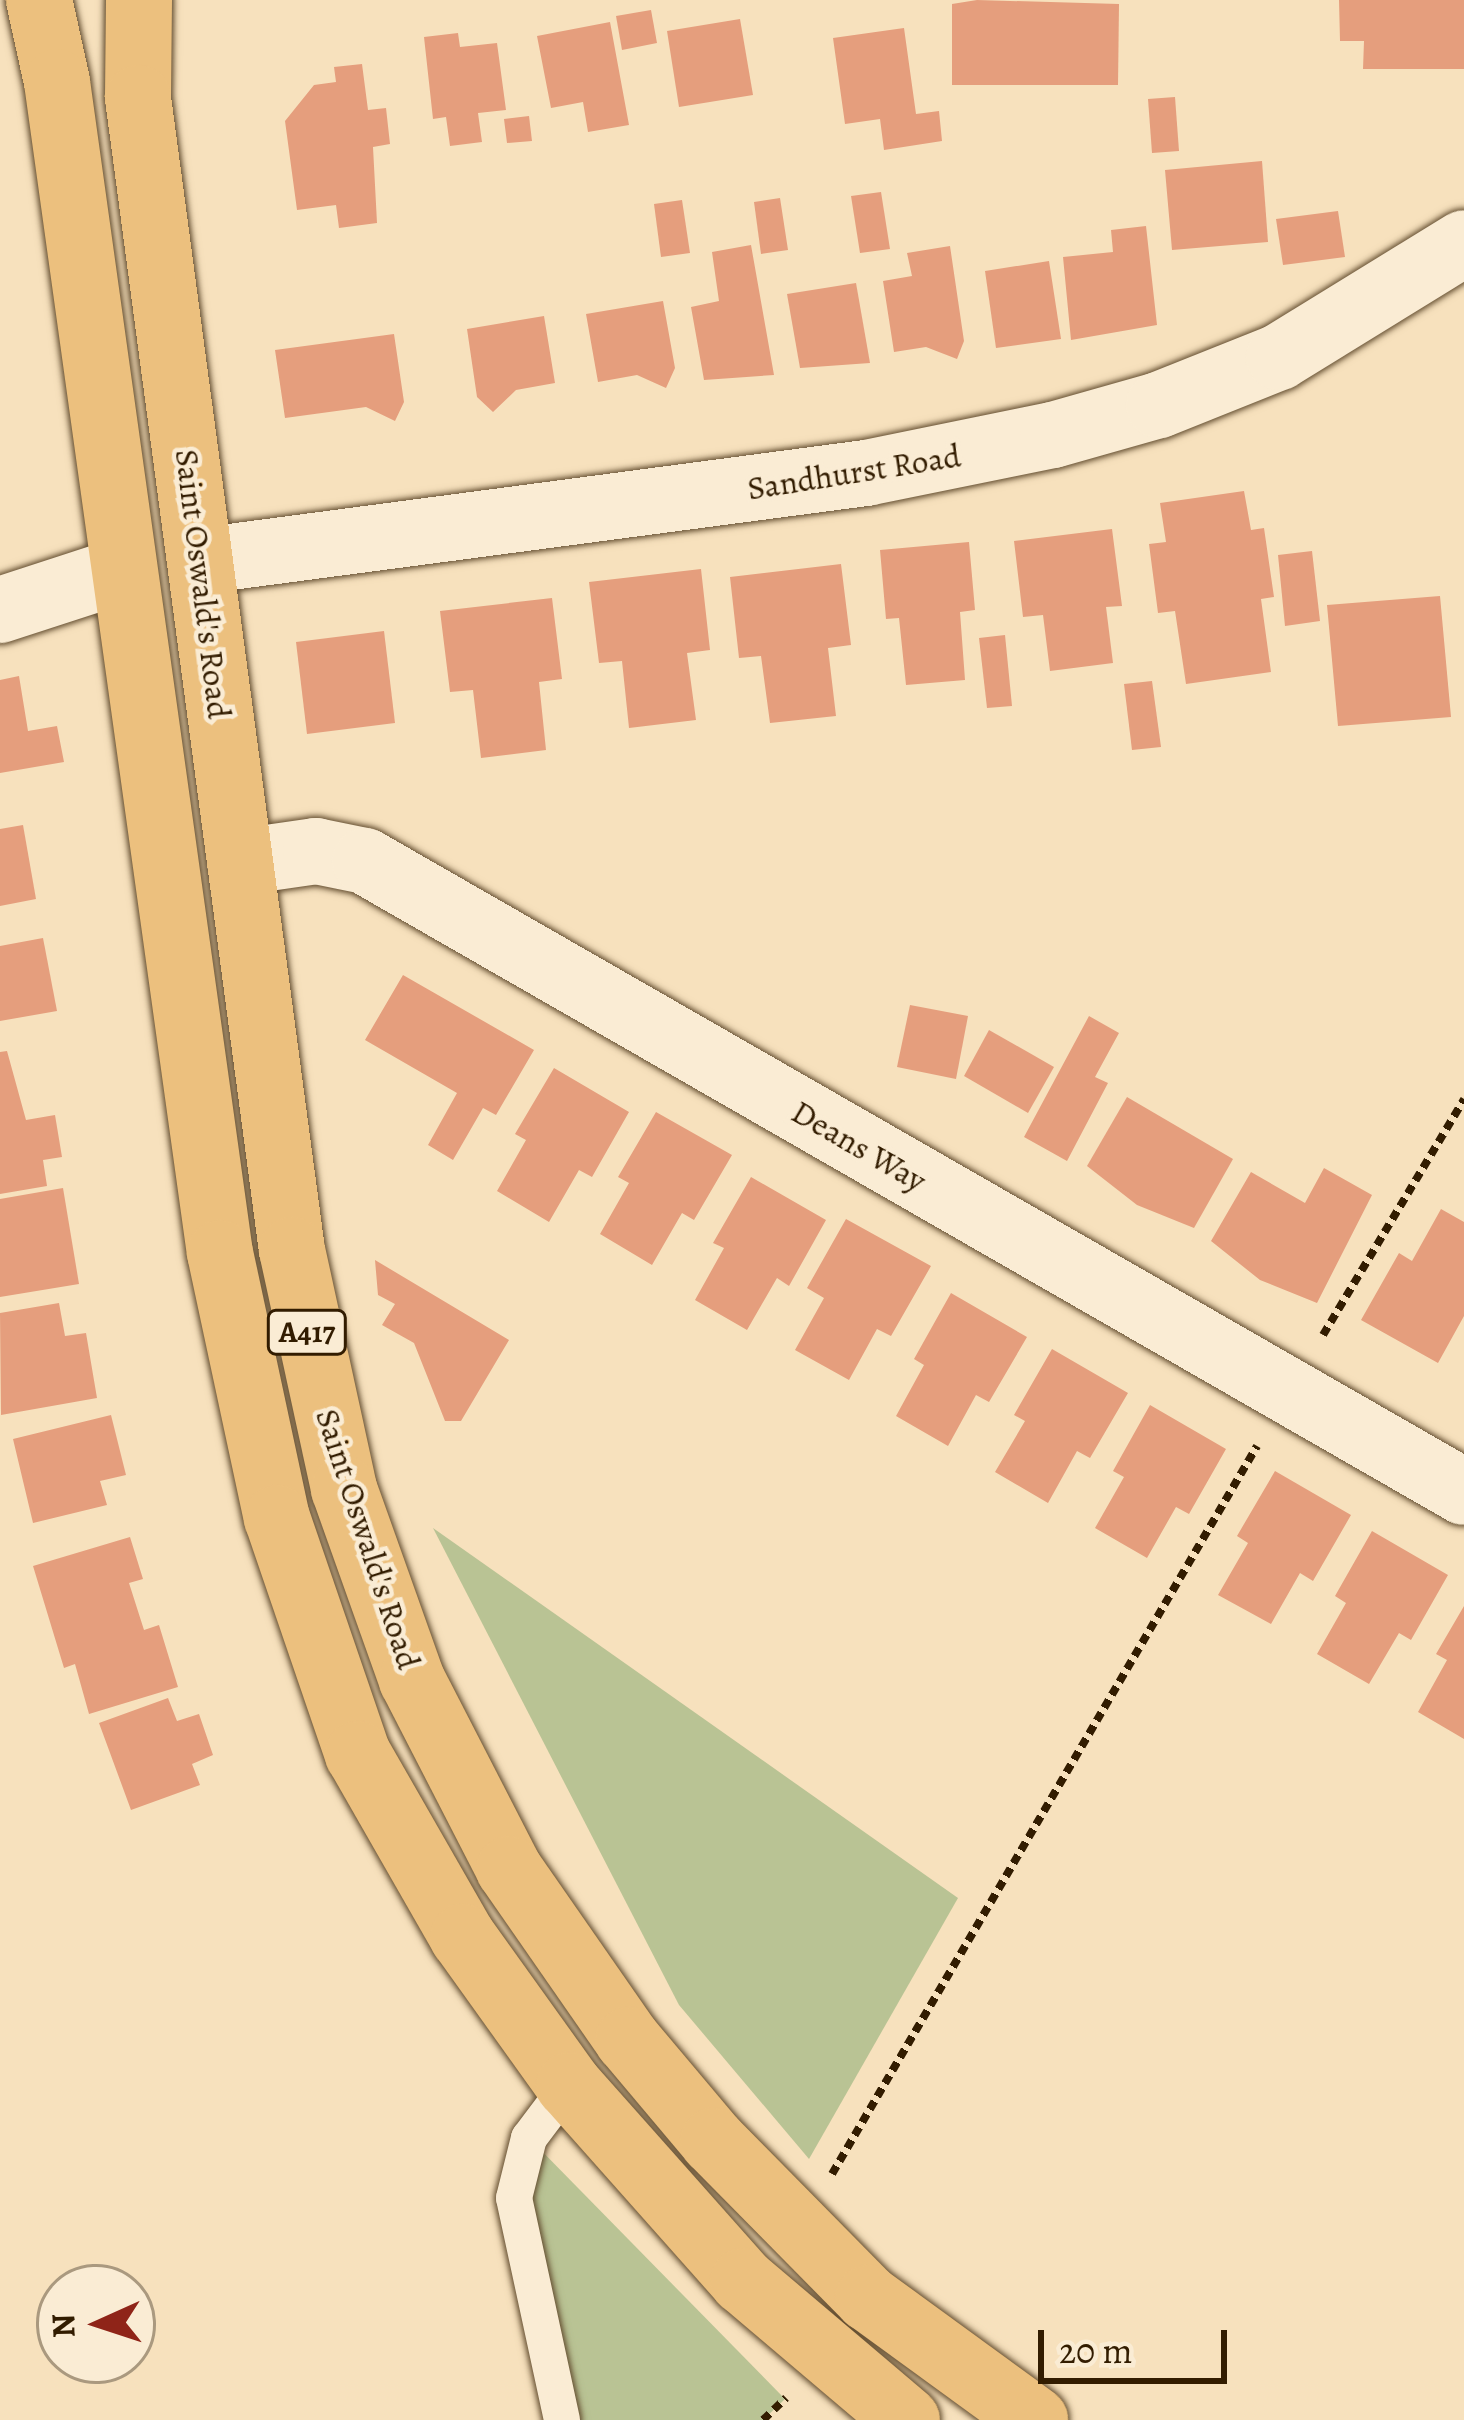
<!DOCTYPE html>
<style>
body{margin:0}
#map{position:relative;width:1464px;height:2420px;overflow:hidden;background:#f7e1bd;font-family:Alegreya,serif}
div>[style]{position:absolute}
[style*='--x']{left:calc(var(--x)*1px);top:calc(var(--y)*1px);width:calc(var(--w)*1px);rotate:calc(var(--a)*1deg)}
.green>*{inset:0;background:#b9c394}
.building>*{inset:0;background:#e59e7d}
.path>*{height:8px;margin-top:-4px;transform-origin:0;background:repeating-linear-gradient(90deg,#321c00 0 9px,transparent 0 15px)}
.roads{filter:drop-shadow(0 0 3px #634d2f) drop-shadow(0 0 3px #634d2f)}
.service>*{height:36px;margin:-18px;padding:0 18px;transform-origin:18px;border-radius:18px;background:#faecd4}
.minor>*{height:66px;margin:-33px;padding:0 33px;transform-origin:33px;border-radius:33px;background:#faecd4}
.primary>*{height:66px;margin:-33px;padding:0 33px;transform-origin:33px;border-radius:33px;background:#ecc07e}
span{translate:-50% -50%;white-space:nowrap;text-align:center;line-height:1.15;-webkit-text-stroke:9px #faecd4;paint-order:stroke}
.shield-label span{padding:3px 9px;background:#faecd4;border:3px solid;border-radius:9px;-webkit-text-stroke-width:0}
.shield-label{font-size:30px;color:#321c00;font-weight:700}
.street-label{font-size:33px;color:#321c00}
.north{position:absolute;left:36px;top:2264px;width:120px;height:120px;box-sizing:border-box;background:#faecd4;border:3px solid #aa997f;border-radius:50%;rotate:267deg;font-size:33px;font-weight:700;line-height:48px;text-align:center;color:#321c00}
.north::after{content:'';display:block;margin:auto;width:42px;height:54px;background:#8f2418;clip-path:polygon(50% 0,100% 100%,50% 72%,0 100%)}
.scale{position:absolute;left:1038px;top:2330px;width:189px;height:54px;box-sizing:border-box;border:6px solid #321c00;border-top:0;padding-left:15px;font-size:36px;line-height:42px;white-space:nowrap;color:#321c00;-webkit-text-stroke:9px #faecd4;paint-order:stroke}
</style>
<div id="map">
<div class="green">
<i style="clip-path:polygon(433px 1528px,958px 1898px,809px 2159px,679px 2005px)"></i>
<i style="clip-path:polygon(529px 2138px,785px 2399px,763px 2420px,562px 2420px,514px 2198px)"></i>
</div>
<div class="building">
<i style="clip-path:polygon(977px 0,1119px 4px,1118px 85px,952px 85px,952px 4px)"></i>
<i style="clip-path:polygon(1339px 0,1464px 0,1464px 69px,1363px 69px,1364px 41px,1340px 41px)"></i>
<i style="clip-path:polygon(651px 10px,657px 43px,622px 50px,616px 16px)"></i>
<i style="clip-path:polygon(740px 19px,753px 95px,679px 107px,667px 31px)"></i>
<i style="clip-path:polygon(610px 22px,629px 125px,588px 132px,583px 102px,551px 108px,537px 36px)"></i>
<i style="clip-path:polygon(904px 28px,916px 114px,939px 111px,942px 141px,884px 150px,880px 119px,845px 124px,833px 38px)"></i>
<i style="clip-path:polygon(458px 33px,460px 47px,497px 43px,506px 110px,478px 113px,482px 142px,450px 146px,446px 117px,433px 119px,424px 37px)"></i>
<i style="clip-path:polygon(362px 64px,368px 110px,386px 108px,390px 144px,373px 147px,377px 223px,339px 228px,336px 205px,297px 210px,285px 121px,314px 85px,336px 82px,334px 67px)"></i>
<i style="clip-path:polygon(1175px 97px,1179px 151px,1152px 153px,1148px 99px)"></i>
<i style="clip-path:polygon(529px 116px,532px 141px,507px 143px,504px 119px)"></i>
<i style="clip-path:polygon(1262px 161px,1268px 242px,1172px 250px,1165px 170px)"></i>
<i style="clip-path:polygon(881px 192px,890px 249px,860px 253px,851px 196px)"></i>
<i style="clip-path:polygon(780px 198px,788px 250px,761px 254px,754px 202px)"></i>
<i style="clip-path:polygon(682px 200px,690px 253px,661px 257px,654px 204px)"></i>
<i style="clip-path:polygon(1338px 211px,1345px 257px,1283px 265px,1276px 219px)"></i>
<i style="clip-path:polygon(1146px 226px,1157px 325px,1071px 340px,1063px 257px,1113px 252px,1111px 230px)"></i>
<i style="clip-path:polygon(751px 245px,774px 375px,704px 380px,691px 307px,719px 301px,712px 252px)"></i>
<i style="clip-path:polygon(950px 246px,964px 341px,957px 359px,926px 347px,894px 352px,883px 281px,912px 276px,907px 253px)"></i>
<i style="clip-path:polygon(1049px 261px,1061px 339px,996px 348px,985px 271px)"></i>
<i style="clip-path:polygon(856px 283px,870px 363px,800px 368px,787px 294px)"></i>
<i style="clip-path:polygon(663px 301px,675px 368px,666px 388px,637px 375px,598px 382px,586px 314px)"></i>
<i style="clip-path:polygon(544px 316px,555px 383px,516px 390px,493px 412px,477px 397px,467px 329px)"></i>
<i style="clip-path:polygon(394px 334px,404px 402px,395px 421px,366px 407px,285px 418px,275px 350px)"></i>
<i style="clip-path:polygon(1244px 491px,1251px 530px,1264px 528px,1274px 597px,1261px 599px,1271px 672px,1186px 684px,1175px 611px,1158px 613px,1149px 544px,1166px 542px,1160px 503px)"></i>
<i style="clip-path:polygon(1112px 529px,1122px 606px,1106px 607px,1113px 663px,1050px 671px,1043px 615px,1023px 617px,1014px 541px)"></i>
<i style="clip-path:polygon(969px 542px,975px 610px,960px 612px,965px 680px,906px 685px,899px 618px,886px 619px,880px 550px)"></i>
<i style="clip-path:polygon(1312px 551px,1320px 621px,1285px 626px,1278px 555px)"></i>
<i style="clip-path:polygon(841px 564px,851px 645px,828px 648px,836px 716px,770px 723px,761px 656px,739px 658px,730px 577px)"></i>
<i style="clip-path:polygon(701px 569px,710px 650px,687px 653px,696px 720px,629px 728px,622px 661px,599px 663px,589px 582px)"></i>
<i style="clip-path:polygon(1440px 596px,1451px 717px,1338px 726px,1327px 605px)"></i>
<i style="clip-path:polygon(552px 598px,562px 679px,539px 682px,546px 750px,481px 758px,473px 690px,450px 692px,440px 611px)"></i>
<i style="clip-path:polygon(384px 631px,395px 723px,307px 734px,296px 642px)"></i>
<i style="clip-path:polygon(1005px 635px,1012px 706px,987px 708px,979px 638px)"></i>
<i style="clip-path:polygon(19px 676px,28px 731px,57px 726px,64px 762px,0 773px,0 680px)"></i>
<i style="clip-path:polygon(1152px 681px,1161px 747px,1132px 750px,1124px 684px)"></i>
<i style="clip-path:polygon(23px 825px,36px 899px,0 906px,0 829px)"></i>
<i style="clip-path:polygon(43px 938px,57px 1011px,0 1021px,0 946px)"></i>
<i style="clip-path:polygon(403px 975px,534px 1050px,496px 1115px,483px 1108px,453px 1160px,428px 1145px,457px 1093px,365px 1040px)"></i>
<i style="clip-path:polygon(910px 1005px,968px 1016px,956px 1079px,897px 1067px)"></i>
<i style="clip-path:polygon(1089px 1016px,1119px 1033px,1095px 1077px,1108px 1083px,1067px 1161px,1024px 1137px)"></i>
<i style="clip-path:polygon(989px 1030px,1054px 1067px,1028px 1113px,964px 1076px)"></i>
<i style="clip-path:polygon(7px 1051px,26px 1120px,55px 1115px,62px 1157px,43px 1160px,47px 1186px,0 1194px,0 1052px)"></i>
<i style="clip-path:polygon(554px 1068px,629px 1112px,592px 1177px,579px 1170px,549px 1222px,497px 1191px,526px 1140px,515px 1134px)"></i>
<i style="clip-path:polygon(1127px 1097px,1233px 1159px,1194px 1228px,1137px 1205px,1087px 1166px)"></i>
<i style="clip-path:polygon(656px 1112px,732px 1155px,694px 1220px,682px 1213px,652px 1265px,600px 1234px,629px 1183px,618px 1177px)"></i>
<i style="clip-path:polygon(1324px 1168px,1372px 1195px,1317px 1303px,1260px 1280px,1211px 1241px,1251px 1172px,1305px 1203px)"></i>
<i style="clip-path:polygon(751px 1177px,826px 1220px,789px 1286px,777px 1278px,747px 1330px,695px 1300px,724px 1248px,713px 1243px)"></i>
<i style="clip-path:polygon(63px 1188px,79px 1284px,0 1297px,0 1199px)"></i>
<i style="clip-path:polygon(1441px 1209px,1464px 1222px,1464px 1316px,1438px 1363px,1361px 1320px,1399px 1253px,1412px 1261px)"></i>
<i style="clip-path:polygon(846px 1219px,931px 1266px,891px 1336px,877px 1329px,849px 1380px,795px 1350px,824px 1298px,807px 1288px)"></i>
<i style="clip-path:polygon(375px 1260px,509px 1340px,461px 1421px,445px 1421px,414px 1343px,382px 1325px,395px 1304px,378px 1295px)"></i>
<i style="clip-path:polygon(951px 1293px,1027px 1337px,989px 1402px,976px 1395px,948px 1446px,896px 1416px,924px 1365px,914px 1359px)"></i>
<i style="clip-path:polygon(59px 1303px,65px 1336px,86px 1333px,97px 1398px,1px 1415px,0 1313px)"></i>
<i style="clip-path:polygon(1052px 1349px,1128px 1393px,1090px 1458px,1077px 1451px,1048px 1503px,995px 1472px,1025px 1421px,1014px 1415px)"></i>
<i style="clip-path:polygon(1150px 1405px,1226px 1449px,1189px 1514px,1176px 1507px,1147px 1558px,1095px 1528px,1124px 1477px,1113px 1471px)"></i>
<i style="clip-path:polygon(111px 1415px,126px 1475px,100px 1481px,107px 1505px,33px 1523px,13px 1439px)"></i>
<i style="clip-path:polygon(1275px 1471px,1351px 1515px,1313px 1581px,1300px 1573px,1271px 1624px,1218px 1595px,1248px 1543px,1237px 1536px)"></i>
<i style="clip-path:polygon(1372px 1531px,1448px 1575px,1411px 1640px,1399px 1633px,1369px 1684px,1317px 1654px,1346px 1603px,1335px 1596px)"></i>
<i style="clip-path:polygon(130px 1537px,143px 1579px,129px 1583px,144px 1630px,159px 1625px,178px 1687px,89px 1714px,75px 1664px,64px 1668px,33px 1566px)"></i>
<i style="clip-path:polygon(1464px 1606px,1464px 1739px,1418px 1712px,1447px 1660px,1436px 1654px)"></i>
<i style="clip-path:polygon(168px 1698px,177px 1721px,199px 1714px,213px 1755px,192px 1764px,200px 1785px,131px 1810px,99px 1723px)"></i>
</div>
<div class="path">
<i style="--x:1323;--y:1335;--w:275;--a:-59.1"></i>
<i style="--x:832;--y:2174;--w:843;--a:-59.72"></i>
<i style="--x:763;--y:2420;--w:32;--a:-44"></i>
</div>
<div class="roads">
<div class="service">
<i style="--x:562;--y:2420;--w:227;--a:-102.2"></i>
<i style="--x:514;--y:2198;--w:62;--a:-76"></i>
<i style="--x:529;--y:2138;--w:66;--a:-53"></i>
</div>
<div class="minor">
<i style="--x:200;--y:561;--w:672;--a:-7.53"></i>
<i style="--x:866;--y:473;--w:191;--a:-11.5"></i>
<i style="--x:1053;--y:435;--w:110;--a:-15.8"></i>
<i style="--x:1159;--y:405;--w:129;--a:-21.8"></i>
<i style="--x:1279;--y:357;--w:217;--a:-31.6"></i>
<i style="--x:0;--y:610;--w:129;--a:-18"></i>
<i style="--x:240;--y:862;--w:77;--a:-8.2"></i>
<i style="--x:316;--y:851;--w:50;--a:11.5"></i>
<i style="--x:365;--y:861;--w:1267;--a:29.86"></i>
</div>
<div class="primary">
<i style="--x:39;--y:0;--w:84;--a:77.6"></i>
<i style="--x:57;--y:82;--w:1182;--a:82.08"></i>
<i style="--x:220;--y:1253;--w:271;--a:77.9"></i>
<i style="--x:277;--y:1518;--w:250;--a:71.1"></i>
<i style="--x:358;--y:1754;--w:211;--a:60.2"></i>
<i style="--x:463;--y:1937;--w:182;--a:54.4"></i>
<i style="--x:569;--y:2085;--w:262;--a:48.4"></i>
<i style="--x:743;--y:2281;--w:215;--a:40.3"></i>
<i style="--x:139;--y:0;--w:98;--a:90.6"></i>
<i style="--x:138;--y:98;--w:1162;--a:82.39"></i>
<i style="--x:292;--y:1250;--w:245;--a:77.7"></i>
<i style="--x:344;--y:1489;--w:203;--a:70.4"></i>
<i style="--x:412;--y:1680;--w:212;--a:62.8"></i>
<i style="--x:509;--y:1869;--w:208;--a:55.2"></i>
<i style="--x:628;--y:2040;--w:132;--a:49.9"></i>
<i style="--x:713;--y:2141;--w:221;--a:45.4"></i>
<i style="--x:868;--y:2298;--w:207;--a:36.1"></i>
</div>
</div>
<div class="shield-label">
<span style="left:307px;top:1332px">A417</span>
</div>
<div class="street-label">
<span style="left:854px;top:472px;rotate:-9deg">Sandhurst Road</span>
<span style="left:203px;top:584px;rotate:83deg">Saint Oswald's Road</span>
<span style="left:859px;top:1146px;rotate:30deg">Deans Way</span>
<span style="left:368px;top:1539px;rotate:72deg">Saint Oswald's Road</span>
</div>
<div class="north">N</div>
<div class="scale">20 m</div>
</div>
